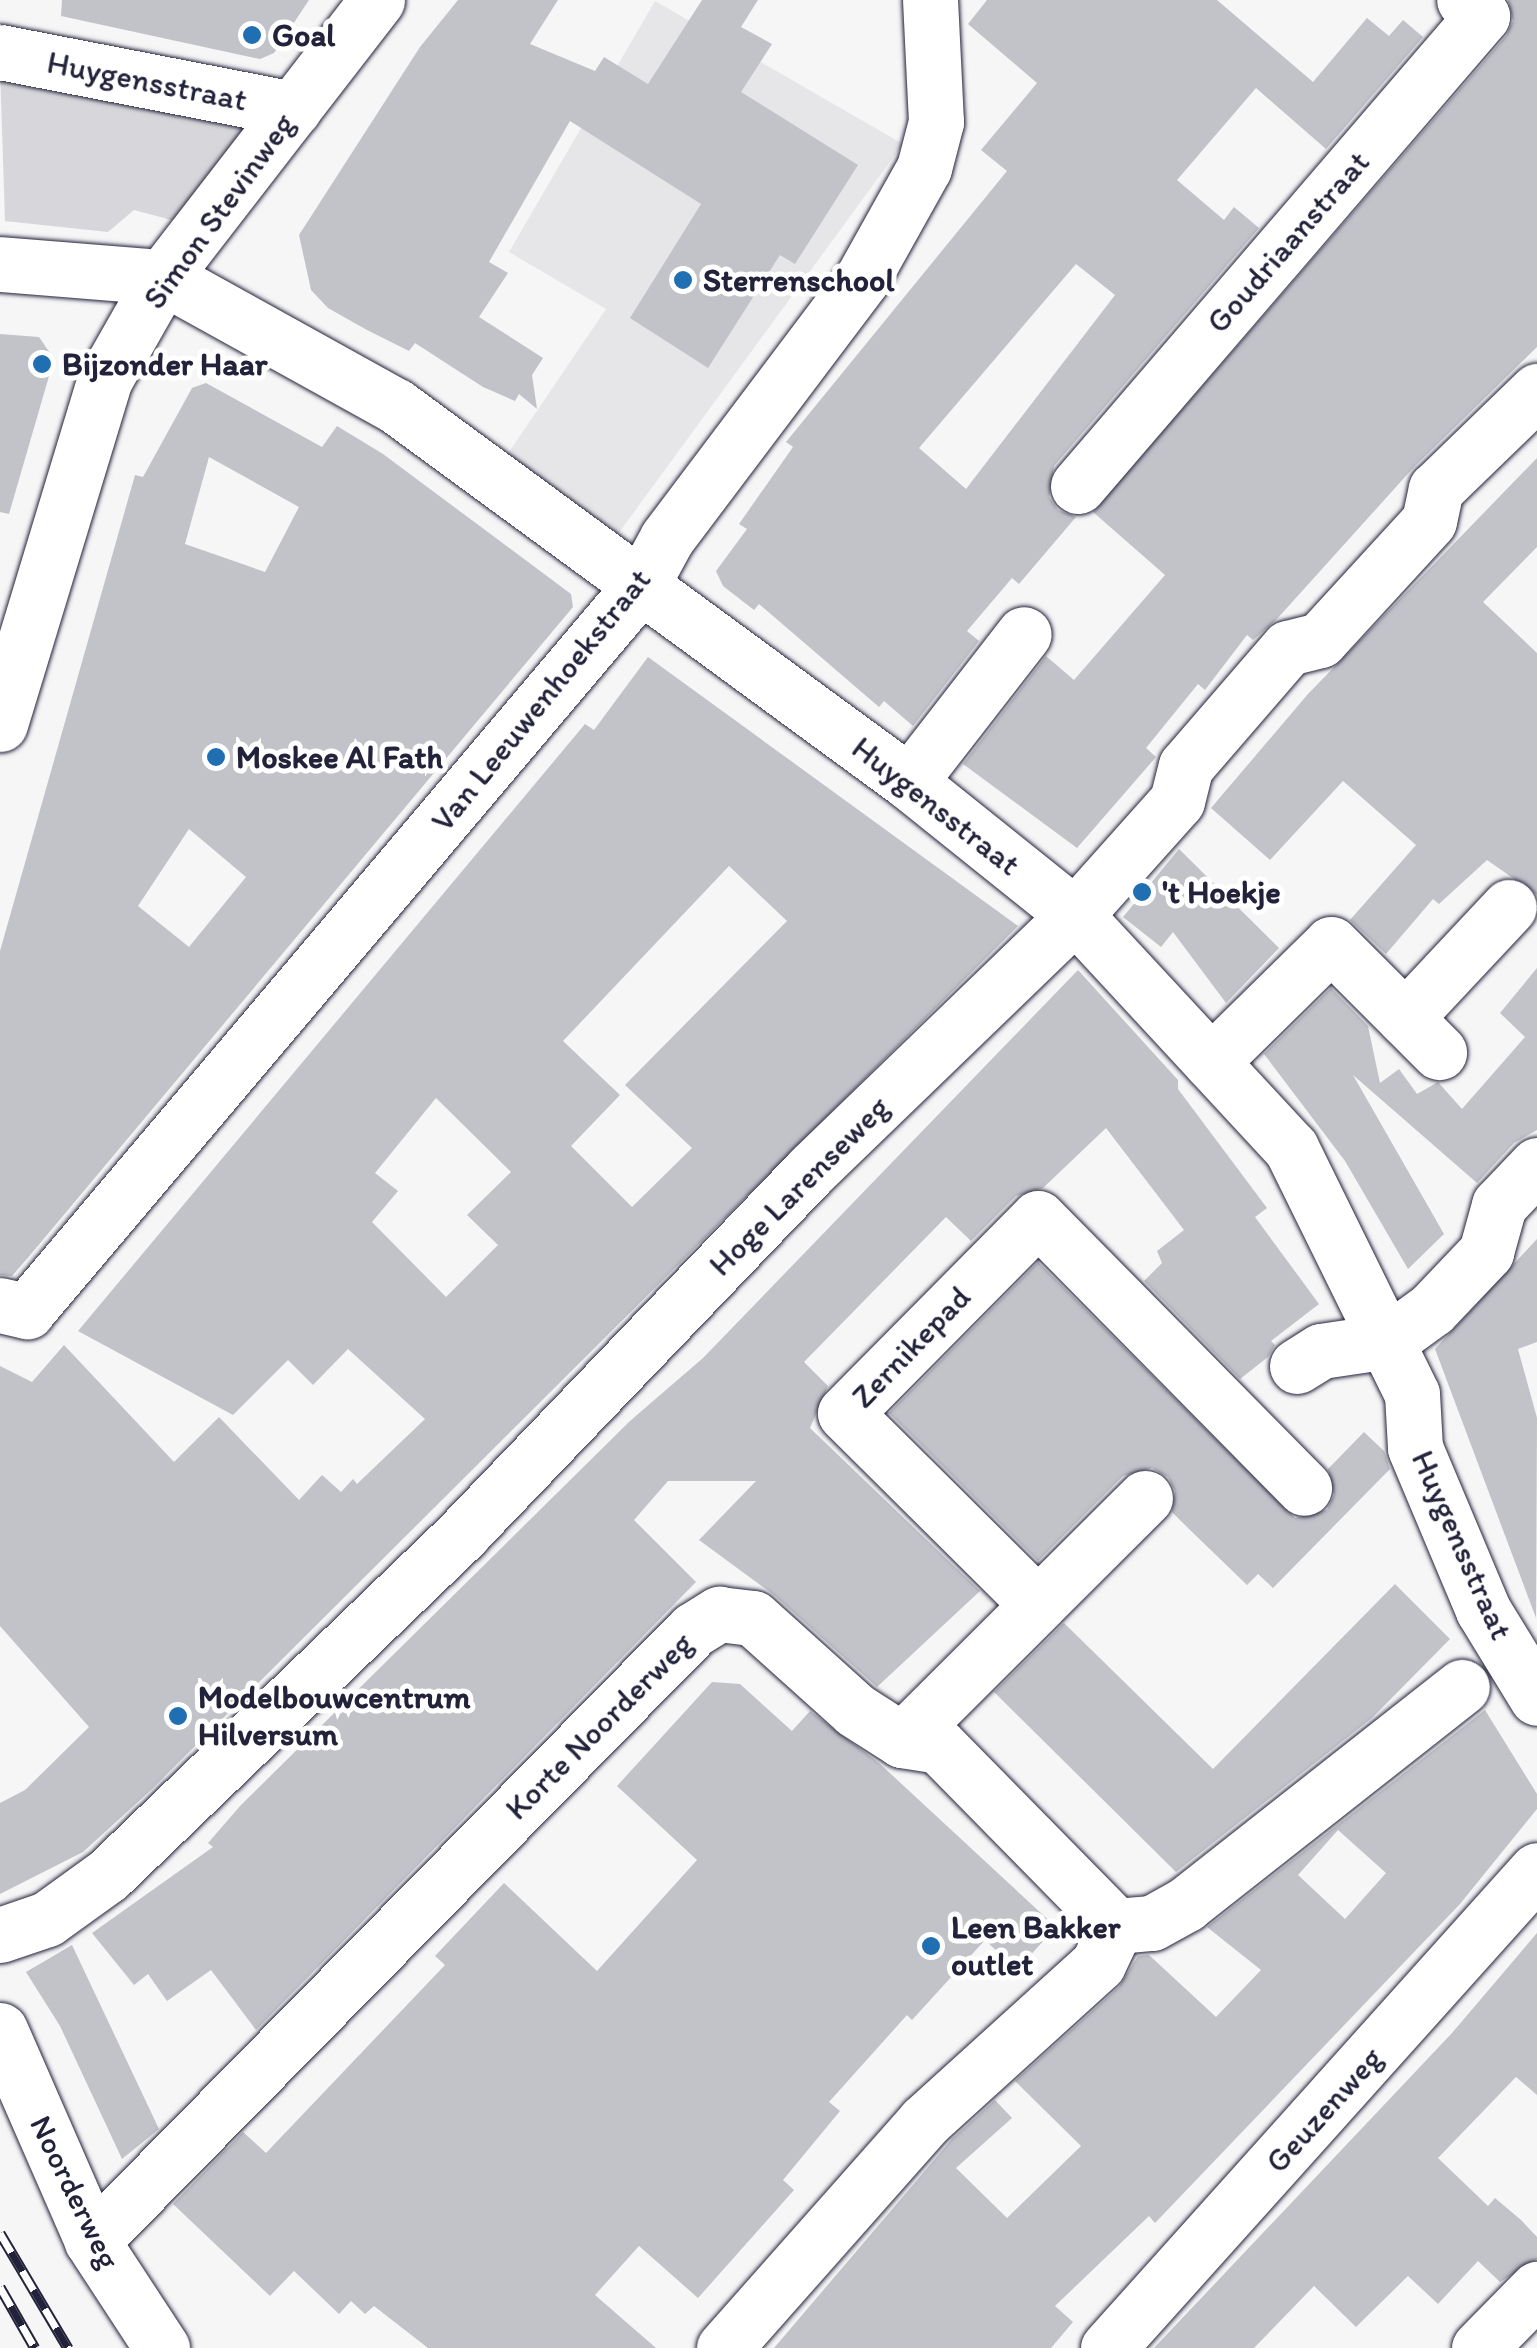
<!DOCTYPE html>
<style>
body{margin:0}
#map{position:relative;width:1537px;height:2348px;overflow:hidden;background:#f6f6f7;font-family:Itim,sans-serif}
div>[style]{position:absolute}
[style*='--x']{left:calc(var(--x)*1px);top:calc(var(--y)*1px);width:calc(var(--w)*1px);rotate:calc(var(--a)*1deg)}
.built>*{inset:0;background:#e6e6e9}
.green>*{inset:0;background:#d7d7db}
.building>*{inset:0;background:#c2c2c9}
.roads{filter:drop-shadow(0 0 2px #22223b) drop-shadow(0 0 2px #22223b)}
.minor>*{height:55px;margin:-27.5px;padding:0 27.5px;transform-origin:27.5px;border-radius:27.5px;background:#fff}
.rail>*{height:11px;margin-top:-5.5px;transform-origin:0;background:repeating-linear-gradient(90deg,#fff 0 22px,#22223b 0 44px);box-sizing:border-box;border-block:2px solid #22223b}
.dots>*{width:28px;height:28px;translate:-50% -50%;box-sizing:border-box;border:5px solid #fff;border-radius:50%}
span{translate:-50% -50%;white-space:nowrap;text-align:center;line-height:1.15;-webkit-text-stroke:10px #fff;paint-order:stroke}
.poi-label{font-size:32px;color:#22223b;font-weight:700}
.left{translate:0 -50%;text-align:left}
.street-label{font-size:32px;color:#22223b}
</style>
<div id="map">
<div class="built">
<i style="clip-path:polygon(655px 1px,903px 144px,618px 534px,507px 455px,606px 309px,509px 252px)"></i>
</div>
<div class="green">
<i style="clip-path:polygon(0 68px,256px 116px,175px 221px,134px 210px,108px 232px,5px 221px)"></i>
</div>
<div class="building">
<i style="clip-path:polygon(62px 0,309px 0,274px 53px,260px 59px,61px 16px)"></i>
<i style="clip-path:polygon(458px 0,558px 0,530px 44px,595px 71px,604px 57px,648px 84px,702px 0,758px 0,741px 27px,772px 44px,741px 92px,858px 165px,795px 264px,780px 255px,708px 368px,630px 318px,701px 204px,570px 121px,489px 262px,508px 273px,479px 317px,543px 358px,532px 375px,537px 409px,519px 394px,515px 401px,483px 387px,415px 343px,409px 351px,367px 330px,328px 308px,311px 290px,299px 235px,420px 47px)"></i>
<i style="clip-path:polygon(evenodd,987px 0,1217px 0,1313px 82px,1367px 18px,1389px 36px,1403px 20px,1423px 37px,1326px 149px,1256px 88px,1177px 180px,1224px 220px,1234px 207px,1259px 228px,1054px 466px,1049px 497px,1058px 510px,1076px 517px,1019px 584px,1012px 578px,967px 631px,979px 641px,913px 726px,884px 701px,879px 707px,759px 604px,754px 610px,723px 586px,716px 571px,747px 529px,739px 524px,793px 447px,786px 442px,1007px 171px,981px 150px,1037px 83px,968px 24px,987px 0,1076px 264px,1115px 295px,966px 489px,919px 448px,1076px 264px)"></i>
<i style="clip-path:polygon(1508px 0,1537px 0,1537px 347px,1414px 467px,1276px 620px,1253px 640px,1247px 635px,1205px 690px,1198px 684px,1146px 748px,1156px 757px,1077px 848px,963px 764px,1046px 656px,1074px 680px,1165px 575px,1093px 512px,1506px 36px,1513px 21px)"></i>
<i style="clip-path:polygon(0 334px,39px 337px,54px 359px,9px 514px,0 512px)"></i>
<i style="clip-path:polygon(evenodd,206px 383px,322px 447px,337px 426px,383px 454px,571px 594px,573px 607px,31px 1254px,12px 1276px,0 1275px,0 951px,135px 475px,143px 477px,192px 388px,206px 383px,209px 457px,299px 507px,265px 572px,185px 544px,209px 457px,206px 383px,189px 829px,246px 877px,189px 947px,138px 906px,189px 829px)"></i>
<i style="clip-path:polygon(1537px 458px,1537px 547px,1483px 602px,1537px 653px,1537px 895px,1487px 860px,1439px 904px,1433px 899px,1386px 954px,1350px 920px,1416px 845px,1343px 781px,1270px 860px,1211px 808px,1308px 694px)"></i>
<i style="clip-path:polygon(evenodd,648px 657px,1018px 926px,151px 1790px,83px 1852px,0 1894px,0 1803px,25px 1790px,89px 1727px,0 1626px,0 1366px,32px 1382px,64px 1345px,174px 1462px,219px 1417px,299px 1500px,322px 1475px,341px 1492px,353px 1479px,357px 1484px,425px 1419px,348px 1349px,313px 1385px,288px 1360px,233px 1415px,78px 1331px,585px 724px,594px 730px,648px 657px,729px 866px,787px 921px,625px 1085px,692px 1148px,632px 1207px,571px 1146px,620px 1095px,563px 1041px,729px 866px,648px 657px,436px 1098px,511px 1172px,467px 1215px,498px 1245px,446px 1297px,372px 1222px,398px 1191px,375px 1173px,436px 1098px)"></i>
<i style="clip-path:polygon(1179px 849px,1279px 948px,1226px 1003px,1173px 932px,1161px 947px,1123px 917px)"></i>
<i style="clip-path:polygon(1537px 968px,1537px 1130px,1514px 1143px,1477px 1183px,1353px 1075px,1444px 1234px,1408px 1269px,1345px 1161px,1264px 1054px,1331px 988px,1368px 1026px,1380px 1083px,1399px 1069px,1417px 1094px,1438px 1082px,1462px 1109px,1525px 1037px,1500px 1013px)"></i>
<i style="clip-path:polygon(1078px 970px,1178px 1080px,1178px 1089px,1267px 1208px,1255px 1217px,1319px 1304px,1271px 1341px,1275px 1345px,1268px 1357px,1240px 1379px,1144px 1281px,1162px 1263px,1157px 1251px,1184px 1230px,1106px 1128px,1043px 1188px,1016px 1196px,971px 1241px,946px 1217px,804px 1362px,828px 1386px,810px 1428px,980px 1591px,877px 1687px,774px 1595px,699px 1540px,756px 1481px,668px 1481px,634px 1520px,696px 1582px,256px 2030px,211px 1970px,167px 2001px,148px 1974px,134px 1985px,92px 1933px,213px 1847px,208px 1843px,241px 1805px,630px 1421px,703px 1358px)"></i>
<i style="clip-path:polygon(1537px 1239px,1537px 1342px,1518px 1349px,1537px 1418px,1536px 1618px,1435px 1349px)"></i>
<i style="clip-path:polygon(1038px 1262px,1295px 1518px,1327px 1510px,1334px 1495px,1328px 1469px,1364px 1432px,1384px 1451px,1390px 1469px,1273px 1588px,1258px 1574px,1247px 1585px,1188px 1528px,1172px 1512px,1175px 1491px,1168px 1477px,1152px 1468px,1123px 1476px,1038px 1561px,889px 1413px)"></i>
<i style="clip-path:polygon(1395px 1584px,1450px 1639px,1372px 1718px,1176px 1872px,994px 1692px,1064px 1623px,1213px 1769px)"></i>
<i style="clip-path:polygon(712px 1682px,740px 1684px,792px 1731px,810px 1711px,879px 1763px,1056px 1927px,1017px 1970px,985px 1940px,912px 2020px,907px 2015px,829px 2102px,840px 2111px,783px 2180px,794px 2190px,698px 2298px,639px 2246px,595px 2295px,656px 2348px,428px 2348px,374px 2306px,365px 2314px,351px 2301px,339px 2314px,294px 2271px,270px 2296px,173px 2204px,243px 2132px,266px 2153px,445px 1965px,435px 1956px,504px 1883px,597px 1971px,697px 1860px,617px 1786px)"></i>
<i style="clip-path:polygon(evenodd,1485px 1710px,1537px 1794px,1537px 1809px,1460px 1904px,1155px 2223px,1149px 2216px,1055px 2306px,1073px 2322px,1051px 2348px,774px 2348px,952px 2139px,995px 2100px,1012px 2118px,956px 2168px,1007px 2218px,1081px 2146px,1015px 2081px,1119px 1987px,1138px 1956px,1149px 1955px,1216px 2017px,1261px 1970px,1207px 1927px,1485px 1710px,1338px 1830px,1386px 1873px,1345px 1919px,1298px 1875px,1338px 1830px)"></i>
<i style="clip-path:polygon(1537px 1933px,1537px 2095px,1516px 2077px,1438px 2158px,1488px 2206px,1495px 2198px,1521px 2220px,1537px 2237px,1537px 2259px,1500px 2282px,1478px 2261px,1438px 2304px,1408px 2276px,1356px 2327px,1314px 2286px,1254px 2348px,1154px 2348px,1452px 2033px)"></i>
<i style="clip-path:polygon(72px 1945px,159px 2129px,122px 2159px,60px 2026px,26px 1972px)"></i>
</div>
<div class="roads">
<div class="minor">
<i style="--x:0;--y:52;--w:299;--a:11"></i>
<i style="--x:0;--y:264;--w:164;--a:4.6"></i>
<i style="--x:163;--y:277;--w:266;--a:29"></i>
<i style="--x:396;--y:406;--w:636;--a:36.24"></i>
<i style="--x:909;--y:782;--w:213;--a:38.7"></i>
<i style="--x:1075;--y:915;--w:318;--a:47.2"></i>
<i style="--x:1291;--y:1148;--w:274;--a:63.8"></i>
<i style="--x:1412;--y:1394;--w:54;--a:86.8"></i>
<i style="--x:1415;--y:1448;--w:176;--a:67.2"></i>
<i style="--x:1483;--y:1610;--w:103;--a:58.5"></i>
<i style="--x:1078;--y:486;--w:620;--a:-49.32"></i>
<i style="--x:1482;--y:16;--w:24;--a:-138"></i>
<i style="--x:0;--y:724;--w:361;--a:-73.1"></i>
<i style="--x:105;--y:379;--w:117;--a:-60.4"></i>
<i style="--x:163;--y:277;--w:350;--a:-52.3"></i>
<i style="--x:909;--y:782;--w:187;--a:-52.2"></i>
<i style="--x:1405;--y:1018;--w:152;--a:-46.9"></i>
<i style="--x:1211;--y:1062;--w:168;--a:-44.5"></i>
<i style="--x:1331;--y:944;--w:153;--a:45"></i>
<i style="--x:0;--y:1305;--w:28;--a:13"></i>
<i style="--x:27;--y:1311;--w:952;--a:-49.77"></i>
<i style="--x:642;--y:584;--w:52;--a:-61.5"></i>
<i style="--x:667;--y:538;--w:324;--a:-53"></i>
<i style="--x:862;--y:279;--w:127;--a:-60.8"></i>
<i style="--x:924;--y:168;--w:48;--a:-75.4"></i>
<i style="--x:936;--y:122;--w:122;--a:-92.8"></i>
<i style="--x:1297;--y:1366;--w:28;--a:-32"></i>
<i style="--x:1321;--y:1351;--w:68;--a:-8.5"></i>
<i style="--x:1388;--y:1341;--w:54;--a:-36"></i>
<i style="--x:1432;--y:1309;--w:79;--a:-46.5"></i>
<i style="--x:1486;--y:1252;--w:49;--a:-74.5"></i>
<i style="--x:1499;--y:1205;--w:55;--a:-46.5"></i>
<i style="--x:1036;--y:1603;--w:269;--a:-135.2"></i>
<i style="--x:845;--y:1413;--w:274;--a:-45.3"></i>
<i style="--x:1038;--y:1218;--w:379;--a:45.4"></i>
<i style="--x:902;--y:1740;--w:343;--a:-44.9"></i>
<i style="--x:1116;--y:1926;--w:36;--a:-5"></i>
<i style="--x:1152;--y:1923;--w:39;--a:-29"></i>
<i style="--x:1186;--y:1904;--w:351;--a:-38.2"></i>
<i style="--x:0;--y:1935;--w:50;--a:-18.8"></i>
<i style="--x:47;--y:1919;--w:75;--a:-35.8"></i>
<i style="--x:108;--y:1875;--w:494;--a:-43.9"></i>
<i style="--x:464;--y:1532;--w:501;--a:-46.21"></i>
<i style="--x:811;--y:1170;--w:367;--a:-44"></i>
<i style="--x:1075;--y:915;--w:153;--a:-48.2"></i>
<i style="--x:1177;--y:801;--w:36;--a:-76"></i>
<i style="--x:1186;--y:766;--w:156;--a:-49.2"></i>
<i style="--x:1288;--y:648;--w:33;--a:-14"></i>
<i style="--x:1320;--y:640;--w:161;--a:-47.5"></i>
<i style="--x:1429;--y:521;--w:33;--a:-78"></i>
<i style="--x:1436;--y:489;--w:141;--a:-44.1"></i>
<i style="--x:0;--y:2030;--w:230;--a:66.4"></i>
<i style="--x:92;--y:2241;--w:128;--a:56.8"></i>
<i style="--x:92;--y:2241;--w:857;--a:-45.47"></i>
<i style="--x:693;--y:1630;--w:31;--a:-32"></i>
<i style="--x:719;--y:1614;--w:34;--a:7"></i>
<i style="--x:753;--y:1618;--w:137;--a:42"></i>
<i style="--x:855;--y:1710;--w:56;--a:32.6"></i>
<i style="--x:902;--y:1740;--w:37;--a:9"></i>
<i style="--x:939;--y:1746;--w:252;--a:45.5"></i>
<i style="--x:1116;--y:1926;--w:42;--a:115.3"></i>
<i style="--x:1098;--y:1964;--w:235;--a:137.8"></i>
<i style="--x:924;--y:2122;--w:302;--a:131.5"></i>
<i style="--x:1108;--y:2348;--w:642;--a:-48.09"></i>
<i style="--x:1479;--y:2348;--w:83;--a:-45.5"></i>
</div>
</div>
<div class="rail">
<i style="--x:0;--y:2233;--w:134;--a:59.4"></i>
<i style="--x:0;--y:2287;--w:70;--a:60.2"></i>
</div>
<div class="dots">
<i style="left:252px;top:35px;background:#1f6fb2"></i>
<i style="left:683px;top:280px;background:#1f6fb2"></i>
<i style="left:42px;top:364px;background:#1f6fb2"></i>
<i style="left:216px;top:757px;background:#1f6fb2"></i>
<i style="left:1142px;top:892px;background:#1f6fb2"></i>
<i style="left:178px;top:1716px;background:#1f6fb2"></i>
<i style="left:931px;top:1946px;background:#1f6fb2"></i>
</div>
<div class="poi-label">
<span class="left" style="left:272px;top:35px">Goal</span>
<span class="left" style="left:703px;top:280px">Sterrenschool</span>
<span class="left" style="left:62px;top:364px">Bijzonder Haar</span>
<span class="left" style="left:236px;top:757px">Moskee Al Fath</span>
<span class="left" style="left:1162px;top:892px">'t Hoekje</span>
<span class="left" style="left:198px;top:1716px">Modelbouwcentrum<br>Hilversum</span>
<span class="left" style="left:951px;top:1946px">Leen Bakker<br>outlet</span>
</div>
<div class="street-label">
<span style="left:147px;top:81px;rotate:11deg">Huygensstraat</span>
<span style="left:219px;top:211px;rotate:-54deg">Simon Stevinweg</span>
<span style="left:1288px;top:242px;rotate:-49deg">Goudriaanstraat</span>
<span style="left:541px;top:700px;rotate:-51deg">Van Leeuwenhoekstraat</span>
<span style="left:936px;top:806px;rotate:38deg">Huygensstraat</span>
<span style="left:799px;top:1186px;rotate:-45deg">Hoge Larenseweg</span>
<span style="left:911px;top:1347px;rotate:-46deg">Zernikepad</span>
<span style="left:1462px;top:1545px;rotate:66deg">Huygensstraat</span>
<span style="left:599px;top:1726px;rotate:-45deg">Korte Noorderweg</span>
<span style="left:1324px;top:2110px;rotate:-48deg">Geuzenweg</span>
<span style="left:75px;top:2192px;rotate:64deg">Noorderweg</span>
</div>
</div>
